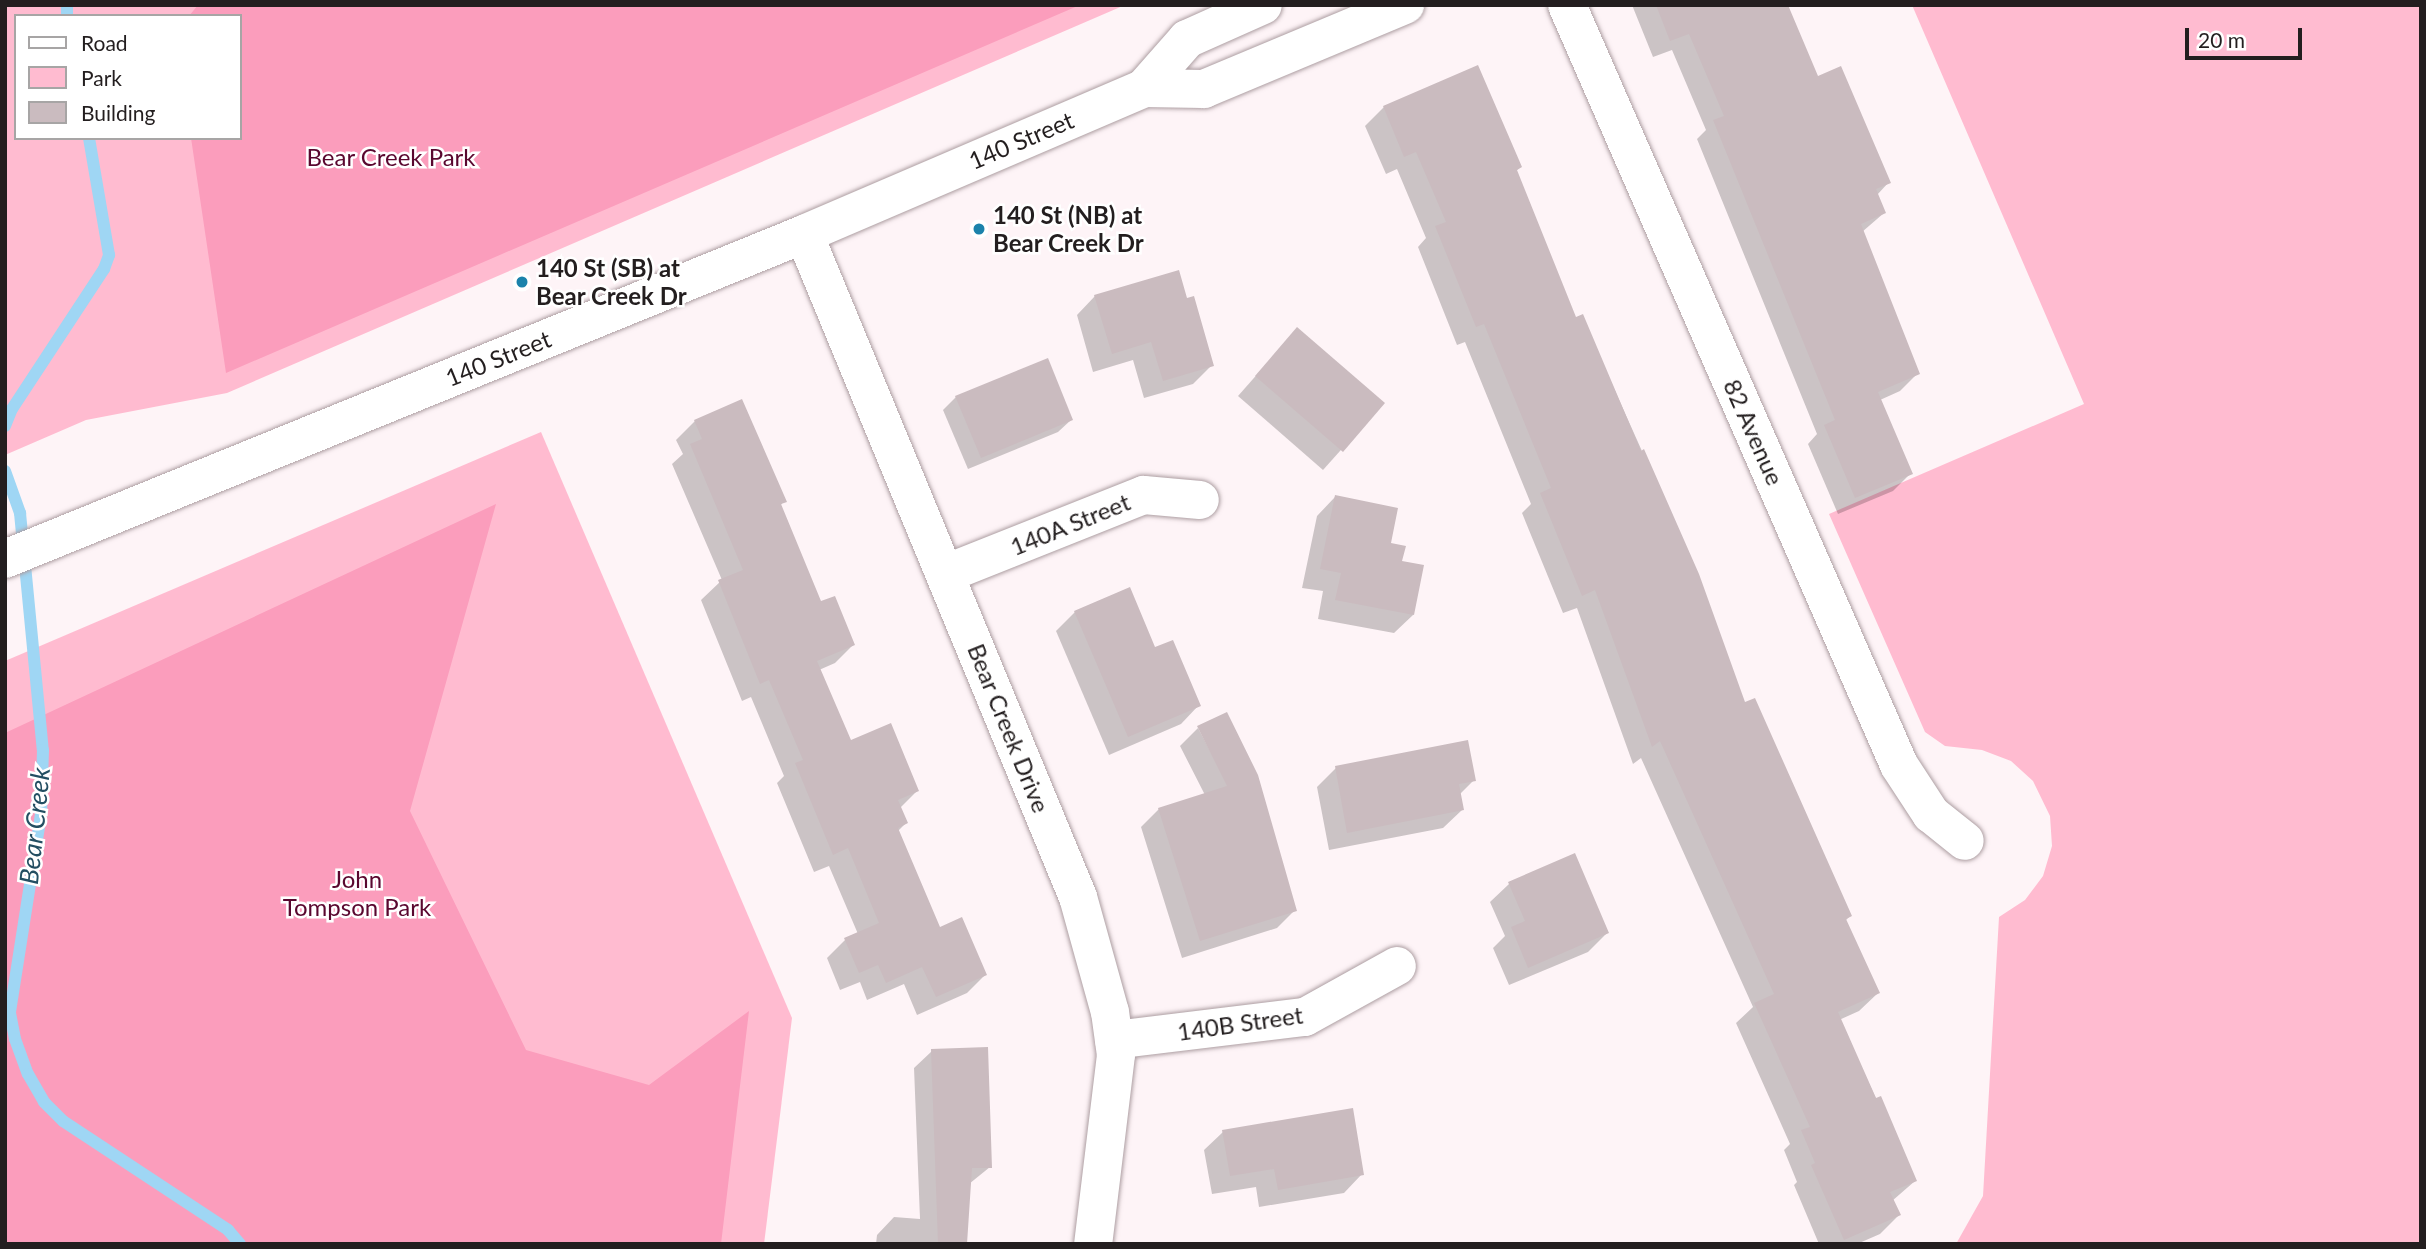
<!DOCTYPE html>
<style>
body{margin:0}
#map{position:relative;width:2426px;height:1249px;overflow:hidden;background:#fef4f7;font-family:Lato,sans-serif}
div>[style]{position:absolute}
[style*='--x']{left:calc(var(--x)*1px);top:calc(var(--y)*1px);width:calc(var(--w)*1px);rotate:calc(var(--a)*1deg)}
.green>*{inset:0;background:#ffbbd0}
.forest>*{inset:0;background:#fb9dbc}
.shadow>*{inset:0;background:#0003}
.stream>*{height:12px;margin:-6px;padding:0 6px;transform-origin:6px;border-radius:6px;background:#9fd6f4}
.building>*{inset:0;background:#cabbbf}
.roads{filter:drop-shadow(0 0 2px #ad9ea2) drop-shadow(0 0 2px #ad9ea2)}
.minor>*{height:38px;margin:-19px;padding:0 19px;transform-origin:19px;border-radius:19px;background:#fff}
.major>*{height:38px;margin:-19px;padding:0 19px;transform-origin:19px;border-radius:19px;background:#fff}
.dots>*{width:19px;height:19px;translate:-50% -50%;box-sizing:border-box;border:4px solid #fff;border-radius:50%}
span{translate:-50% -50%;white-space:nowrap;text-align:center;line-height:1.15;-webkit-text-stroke:5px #fff;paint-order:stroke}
.street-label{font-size:24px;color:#231e1f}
.park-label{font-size:24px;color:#5a072f}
.poi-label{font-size:24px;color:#231e1f;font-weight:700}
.left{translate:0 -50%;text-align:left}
.water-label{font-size:26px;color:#234e62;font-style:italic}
.frame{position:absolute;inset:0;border:7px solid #231e1f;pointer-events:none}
.legend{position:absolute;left:14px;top:14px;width:228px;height:126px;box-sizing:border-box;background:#fff;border:2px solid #a7a5a5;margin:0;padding:9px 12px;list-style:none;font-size:21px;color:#231e1f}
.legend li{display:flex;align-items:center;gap:14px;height:35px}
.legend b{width:35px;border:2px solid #a7a5a5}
.scale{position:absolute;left:2185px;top:28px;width:117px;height:32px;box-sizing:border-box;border:4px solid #231e1f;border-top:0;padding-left:9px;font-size:21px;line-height:24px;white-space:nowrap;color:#231e1f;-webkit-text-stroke:5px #fff;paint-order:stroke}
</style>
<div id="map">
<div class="green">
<i style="clip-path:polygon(evenodd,5px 5px,1125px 5px,227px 393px,86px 420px,5px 455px,5px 5px,16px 16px,240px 16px,240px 138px,16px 138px,16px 16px)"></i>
<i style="clip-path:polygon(1912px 5px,2421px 5px,2421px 1244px,1956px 1244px,1983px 1196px,1999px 917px,2025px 900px,2043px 876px,2052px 846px,2050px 816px,2033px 781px,2011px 761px,1982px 750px,1945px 746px,1925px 732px,1829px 514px,2084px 404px)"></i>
<i style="clip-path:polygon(541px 432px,792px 1018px,764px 1244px,5px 1244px,5px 661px)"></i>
</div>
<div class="forest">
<i style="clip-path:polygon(198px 5px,1080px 5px,226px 373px,191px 138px,240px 138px,240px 16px,189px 16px)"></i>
<i style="clip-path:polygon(496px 504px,410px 811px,526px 1050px,649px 1085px,749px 1011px,721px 1244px,5px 1244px,5px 733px)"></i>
</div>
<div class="shadow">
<i style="clip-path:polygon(1632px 5px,1785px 5px,1817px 78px,1889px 182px,1877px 195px,1884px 213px,1862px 232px,1917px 374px,1900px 391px,1880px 400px,1911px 473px,1893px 491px,1838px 514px,1808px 444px,1817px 434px,1697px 139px,1706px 130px,1672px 50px,1653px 57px)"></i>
<i style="clip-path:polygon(1384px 107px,1520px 167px,1516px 171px,1575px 319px,1582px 317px,1697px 574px,1744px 705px,1850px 916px,1845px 921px,1878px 993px,1859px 1011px,1839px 1020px,1915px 1181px,1892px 1201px,1899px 1215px,1880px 1234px,1857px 1244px,1819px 1244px,1794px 1185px,1797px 1182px,1784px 1150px,1790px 1144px,1736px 1023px,1753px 1007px,1641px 758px,1633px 764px,1577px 608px,1563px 613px,1522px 513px,1531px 504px,1465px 342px,1457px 345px,1418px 247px,1426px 238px,1397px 169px,1386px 174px,1365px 126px)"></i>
<i style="clip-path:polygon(1095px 296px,1186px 300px,1212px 365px,1193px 384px,1144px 398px,1133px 360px,1093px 372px,1077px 315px)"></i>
<i style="clip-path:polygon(1297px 329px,1383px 403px,1323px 470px,1238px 396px)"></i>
<i style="clip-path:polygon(956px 397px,1071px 420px,1058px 432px,968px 469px,943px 410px)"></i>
<i style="clip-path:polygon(695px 421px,784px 501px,780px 506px,820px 603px,853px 645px,835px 663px,819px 670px,850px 742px,917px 791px,900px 808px,906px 823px,898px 831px,939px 929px,985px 975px,967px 993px,917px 1015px,904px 984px,867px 1000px,860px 982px,840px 990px,827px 958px,845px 940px,858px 934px,829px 866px,814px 872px,777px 783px,784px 776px,751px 697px,742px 701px,701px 600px,722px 580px,672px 464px,683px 454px,676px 440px)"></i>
<i style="clip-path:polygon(1335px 497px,1389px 544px,1400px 563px,1413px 615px,1394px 633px,1318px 619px,1323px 591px,1302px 588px,1317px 516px)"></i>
<i style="clip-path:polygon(1075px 612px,1154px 649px,1199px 705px,1181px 724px,1109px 755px,1056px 631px)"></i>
<i style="clip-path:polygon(1198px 728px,1295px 910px,1277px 928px,1182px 958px,1141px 827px,1159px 809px,1205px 795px,1180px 746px)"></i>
<i style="clip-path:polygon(1336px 768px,1474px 780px,1459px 795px,1462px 810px,1443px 828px,1329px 850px,1317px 787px)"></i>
<i style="clip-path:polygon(1574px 856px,1607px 933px,1588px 952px,1509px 985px,1493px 948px,1505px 936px,1490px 902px,1509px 884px)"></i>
<i style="clip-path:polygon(932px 1051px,990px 1167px,969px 1184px,965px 1244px,876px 1244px,877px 1235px,894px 1217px,920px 1219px,914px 1068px)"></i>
<i style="clip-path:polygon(1223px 1132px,1362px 1174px,1344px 1193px,1259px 1207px,1256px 1187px,1212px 1194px,1204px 1150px)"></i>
</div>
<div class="stream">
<i style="--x:67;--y:16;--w:11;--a:-90"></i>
<i style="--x:5;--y:426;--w:18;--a:-68"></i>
<i style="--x:12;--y:409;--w:168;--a:-56.7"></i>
<i style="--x:104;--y:269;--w:15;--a:-70"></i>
<i style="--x:109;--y:255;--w:119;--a:-99.7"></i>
<i style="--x:5;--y:471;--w:45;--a:70.3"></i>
<i style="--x:20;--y:513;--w:238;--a:84.5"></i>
<i style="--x:43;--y:750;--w:64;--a:91.8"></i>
<i style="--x:41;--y:814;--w:201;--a:98.9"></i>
<i style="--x:10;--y:1013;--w:26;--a:79"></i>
<i style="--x:15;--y:1039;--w:37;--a:70"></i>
<i style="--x:28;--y:1074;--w:32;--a:60"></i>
<i style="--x:44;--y:1102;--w:27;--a:45"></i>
<i style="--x:63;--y:1121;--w:198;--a:33.4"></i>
<i style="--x:228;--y:1230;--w:18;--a:49"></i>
</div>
<div class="building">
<i style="clip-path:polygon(1656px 5px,1788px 5px,1818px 76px,1841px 66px,1891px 183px,1876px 189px,1886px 213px,1861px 224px,1920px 374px,1878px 392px,1913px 474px,1855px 498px,1824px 425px,1835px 420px,1713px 120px,1724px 116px,1689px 34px,1670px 41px)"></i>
<i style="clip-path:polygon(1478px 65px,1522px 167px,1517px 170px,1576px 317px,1583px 314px,1641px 451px,1644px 449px,1699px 574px,1745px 702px,1755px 698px,1852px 916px,1846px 919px,1880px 993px,1838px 1012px,1876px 1098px,1881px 1096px,1917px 1181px,1890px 1192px,1901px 1215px,1844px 1240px,1811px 1165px,1815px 1163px,1801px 1130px,1810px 1127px,1754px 1003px,1774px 994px,1660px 741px,1652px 747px,1595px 590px,1582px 596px,1540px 493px,1551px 488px,1484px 324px,1476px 327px,1435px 226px,1446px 222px,1416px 152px,1404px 157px,1383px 106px)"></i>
<i style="clip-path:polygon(1179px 270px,1187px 298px,1194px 296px,1214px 366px,1163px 381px,1151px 342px,1112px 354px,1094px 295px)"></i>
<i style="clip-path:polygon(1297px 327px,1385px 403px,1343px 452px,1255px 376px)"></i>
<i style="clip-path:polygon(1048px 358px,1073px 420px,981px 458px,955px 396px)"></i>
<i style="clip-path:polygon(742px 399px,787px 502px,781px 504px,821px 601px,835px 596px,855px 645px,817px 661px,851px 740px,891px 723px,919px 791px,898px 800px,908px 823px,898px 828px,940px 927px,962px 917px,987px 975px,936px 997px,922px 967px,886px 983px,878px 965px,859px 973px,844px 938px,879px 923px,848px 848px,833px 855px,795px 763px,803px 760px,769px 680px,760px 684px,718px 580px,743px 570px,690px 444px,702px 439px,694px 420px)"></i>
<i style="clip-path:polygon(1335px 495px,1398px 508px,1391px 543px,1406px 546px,1402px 561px,1424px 565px,1414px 615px,1335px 600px,1341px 573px,1320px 569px)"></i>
<i style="clip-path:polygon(1130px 587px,1155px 647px,1173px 640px,1201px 706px,1128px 737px,1074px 611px)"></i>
<i style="clip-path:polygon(1227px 712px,1258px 775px,1297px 911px,1200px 941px,1158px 808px,1227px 786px,1197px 726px)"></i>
<i style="clip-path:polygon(1468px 740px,1476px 781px,1459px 784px,1464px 810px,1347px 833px,1335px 766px)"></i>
<i style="clip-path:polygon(1575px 853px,1609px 933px,1528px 968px,1511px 927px,1525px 921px,1508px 882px)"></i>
<i style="clip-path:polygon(988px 1047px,992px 1168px,972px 1168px,967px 1244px,938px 1244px,931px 1049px)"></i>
<i style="clip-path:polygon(1353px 1108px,1364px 1175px,1278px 1190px,1274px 1169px,1230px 1176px,1222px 1130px)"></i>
</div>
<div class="roads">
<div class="minor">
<i style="--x:1567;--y:5;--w:829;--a:66.4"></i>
<i style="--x:1899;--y:765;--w:59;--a:56.9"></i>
<i style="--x:1931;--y:814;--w:43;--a:38.5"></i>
<i style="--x:804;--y:234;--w:717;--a:67.55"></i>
<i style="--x:1078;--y:897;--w:119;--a:74.5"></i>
<i style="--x:1110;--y:1012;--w:43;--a:82.1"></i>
<i style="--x:1116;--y:1055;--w:190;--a:96.9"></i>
<i style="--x:945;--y:574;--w:214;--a:-21.7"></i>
<i style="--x:1144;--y:495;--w:56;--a:5.1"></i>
<i style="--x:1114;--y:1040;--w:192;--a:-6.9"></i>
<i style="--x:1305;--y:1017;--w:105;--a:-29"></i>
</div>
<div class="major">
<i style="--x:1144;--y:88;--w:65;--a:-48.7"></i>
<i style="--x:1187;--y:39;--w:83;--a:-24.1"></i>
<i style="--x:5;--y:559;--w:863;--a:-22.13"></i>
<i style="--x:804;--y:234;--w:370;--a:-23.2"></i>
<i style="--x:1144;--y:88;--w:60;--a:1"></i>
<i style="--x:1204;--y:89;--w:218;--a:-22.7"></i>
</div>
</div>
<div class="dots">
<i style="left:979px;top:229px;background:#1b82ab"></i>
<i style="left:522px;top:282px;background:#1b82ab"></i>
</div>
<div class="street-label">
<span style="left:1021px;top:140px;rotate:-23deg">140 Street</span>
<span style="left:498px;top:358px;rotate:-22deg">140 Street</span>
<span style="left:1754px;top:432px;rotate:66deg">82 Avenue</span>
<span style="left:1070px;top:524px;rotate:-22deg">140A Street</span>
<span style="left:1009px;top:728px;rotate:68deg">Bear Creek Drive</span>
<span style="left:1240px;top:1023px;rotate:-8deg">140B Street</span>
</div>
<div class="park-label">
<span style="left:391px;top:157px">Bear Creek Park</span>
<span style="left:357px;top:893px">John<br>Tompson Park</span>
</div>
<div class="poi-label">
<span class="left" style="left:993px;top:229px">140 St (NB) at<br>Bear Creek Dr</span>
<span class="left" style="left:536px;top:282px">140 St (SB) at<br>Bear Creek Dr</span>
</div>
<div class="water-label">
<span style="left:35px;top:826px;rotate:-84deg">Bear Creek</span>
</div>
<div class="frame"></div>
<ul class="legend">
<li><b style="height:9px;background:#fff"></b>Road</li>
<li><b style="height:19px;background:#ffbbd0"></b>Park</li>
<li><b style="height:19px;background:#cabbbf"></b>Building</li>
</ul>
<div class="scale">20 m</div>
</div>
